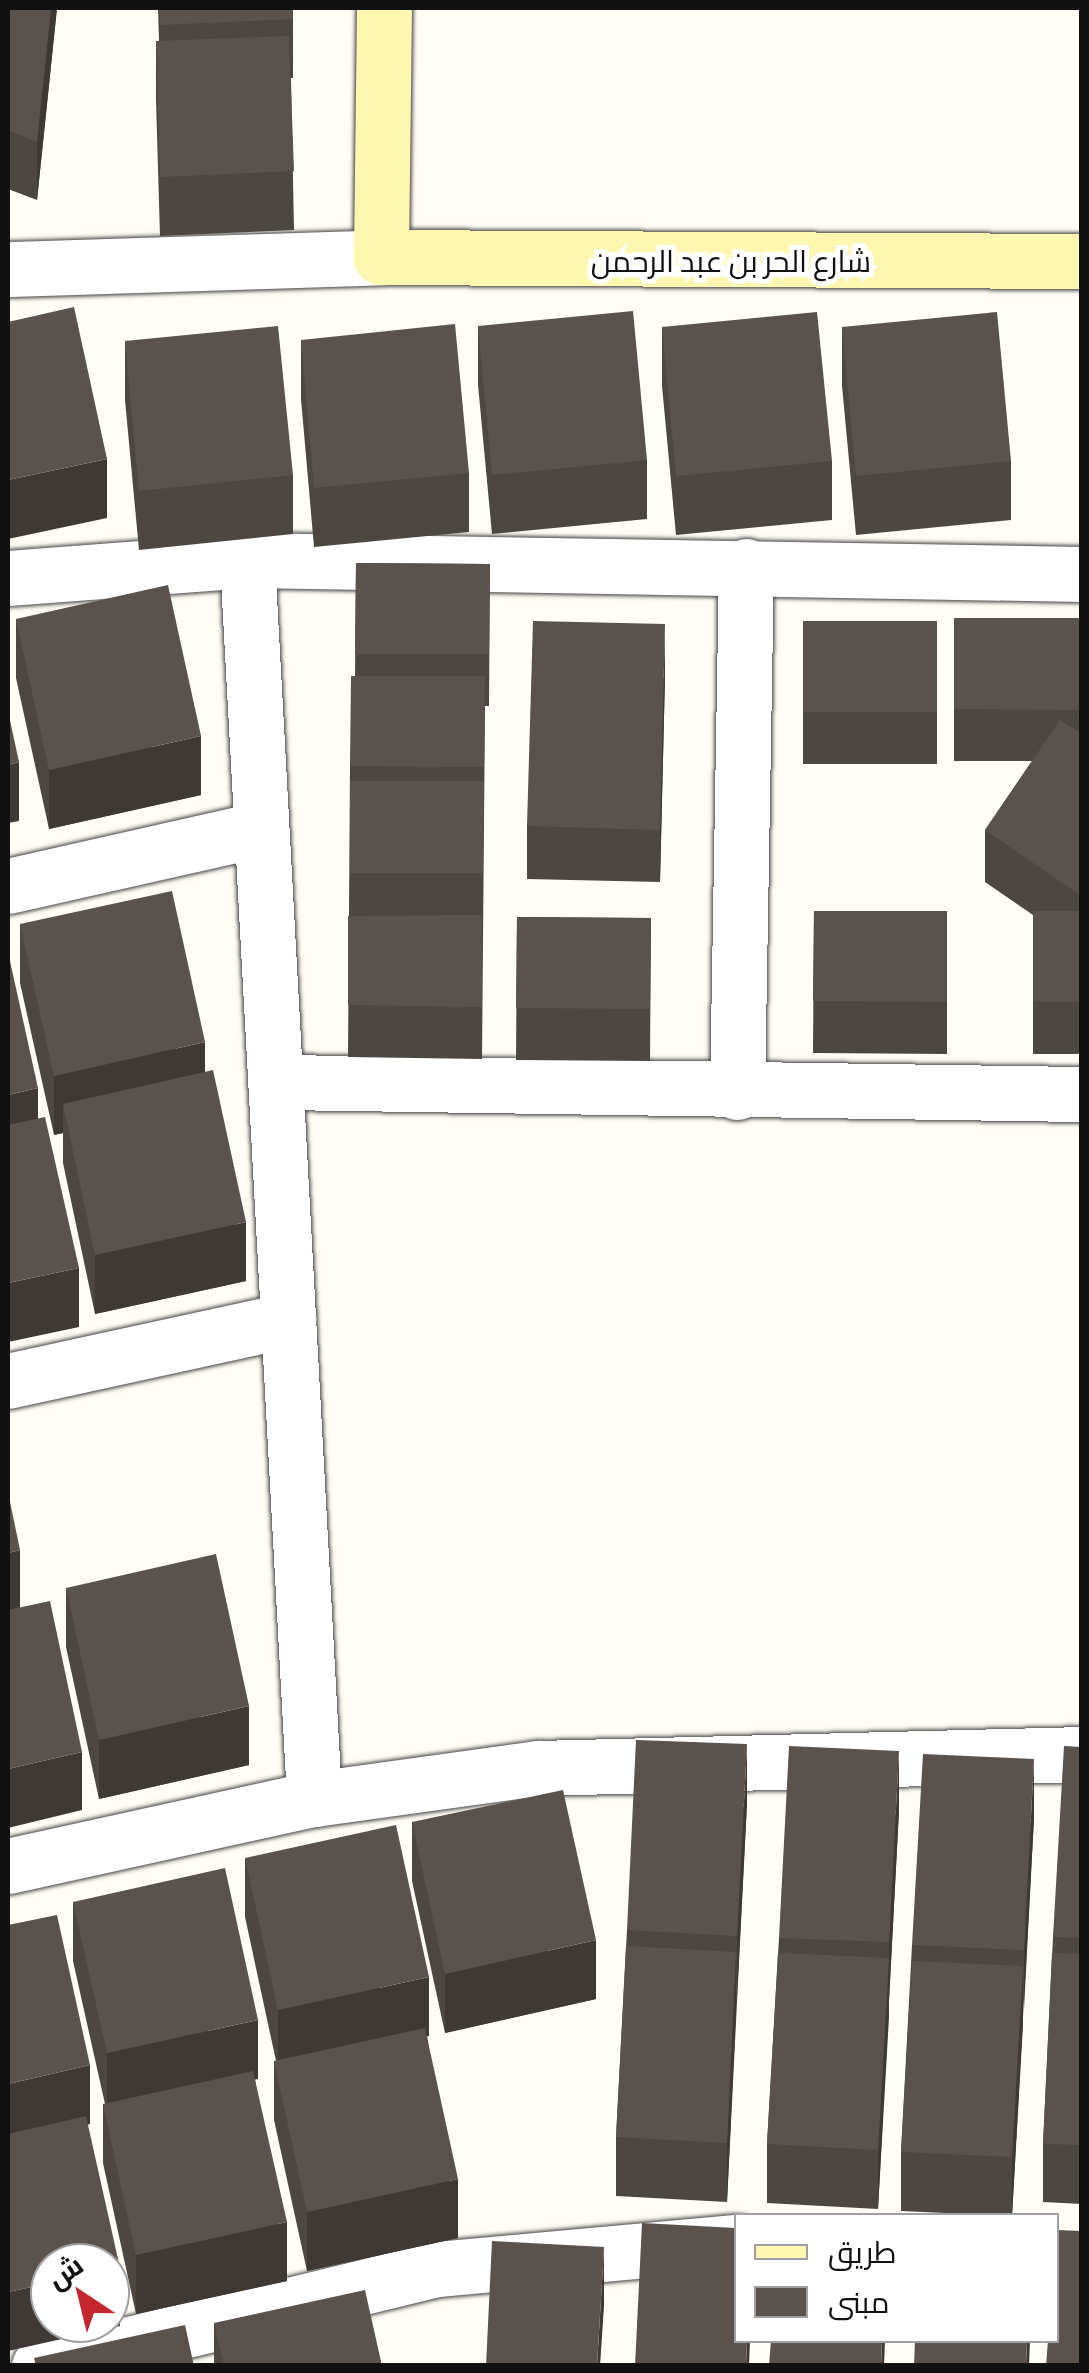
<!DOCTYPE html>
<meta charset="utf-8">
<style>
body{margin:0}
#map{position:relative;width:1089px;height:2373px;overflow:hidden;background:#fffdf5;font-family:Literata,Cairo,serif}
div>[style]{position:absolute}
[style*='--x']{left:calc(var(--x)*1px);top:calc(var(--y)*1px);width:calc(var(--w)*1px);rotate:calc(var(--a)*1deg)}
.roads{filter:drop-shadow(0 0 2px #444) drop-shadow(0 0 2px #444)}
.street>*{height:55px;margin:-27.5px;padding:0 27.5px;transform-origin:27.5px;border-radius:27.5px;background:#fff}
.secondary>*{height:55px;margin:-27.5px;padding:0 27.5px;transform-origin:27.5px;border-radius:27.5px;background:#fff6b0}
.wall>*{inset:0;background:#4d4742}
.shaded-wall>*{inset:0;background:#3f3936}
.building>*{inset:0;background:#5a524d}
span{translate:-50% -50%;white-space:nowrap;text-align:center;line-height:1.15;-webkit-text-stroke:10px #fff;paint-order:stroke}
.street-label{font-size:30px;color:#111}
.frame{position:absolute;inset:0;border:10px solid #111;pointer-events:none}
.legend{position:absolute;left:734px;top:2213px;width:325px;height:130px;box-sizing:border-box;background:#fff;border:2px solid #a0a0a0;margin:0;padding:12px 18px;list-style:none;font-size:30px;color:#111}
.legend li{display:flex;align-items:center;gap:20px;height:50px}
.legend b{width:50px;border:2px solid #a0a0a0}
.north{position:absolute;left:30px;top:2243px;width:100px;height:100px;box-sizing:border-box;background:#fff;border:2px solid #a0a0a0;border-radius:50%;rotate:325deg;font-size:28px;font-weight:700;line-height:40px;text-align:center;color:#111}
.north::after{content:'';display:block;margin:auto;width:35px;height:45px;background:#c4262e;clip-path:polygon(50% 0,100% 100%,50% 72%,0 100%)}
</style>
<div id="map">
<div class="roads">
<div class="street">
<i style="--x:8;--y:269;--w:373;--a:-1.8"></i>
<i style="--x:247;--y:560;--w:1241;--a:86.9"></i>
<i style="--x:8;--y:578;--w:240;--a:-4.3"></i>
<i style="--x:247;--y:560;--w:835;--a:0.96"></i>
<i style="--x:8;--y:886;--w:254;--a:-12.7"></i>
<i style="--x:281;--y:1082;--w:801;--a:0.86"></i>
<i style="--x:737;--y:1092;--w:526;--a:-89.02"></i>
<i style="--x:8;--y:1381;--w:287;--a:-12.3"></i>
<i style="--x:8;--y:1866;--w:313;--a:-12.4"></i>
<i style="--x:314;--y:1799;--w:226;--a:-7.9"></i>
<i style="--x:538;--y:1768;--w:544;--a:-1.47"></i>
<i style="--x:39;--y:2366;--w:410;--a:-13.7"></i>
<i style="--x:437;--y:2269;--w:300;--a:-5.2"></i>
</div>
<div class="secondary">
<i style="--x:384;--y:8;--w:249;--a:90.7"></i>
<i style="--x:381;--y:257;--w:701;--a:0.33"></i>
</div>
</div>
<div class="wall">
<i style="clip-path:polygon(8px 8px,57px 8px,37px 200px,8px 189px)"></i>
<i style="clip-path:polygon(158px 8px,293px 8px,293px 78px,291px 78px,294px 230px,160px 236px,156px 100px,156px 41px,159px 41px)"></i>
<i style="clip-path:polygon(478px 326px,647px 460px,647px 519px,492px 534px,478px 385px)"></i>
<i style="clip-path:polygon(662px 327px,832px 461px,832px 520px,676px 535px,662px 386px)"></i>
<i style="clip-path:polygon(842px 327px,1011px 461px,1011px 520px,856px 535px,842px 386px)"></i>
<i style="clip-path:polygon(301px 340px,469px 473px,469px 532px,314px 547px,301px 399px)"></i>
<i style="clip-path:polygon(125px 341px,293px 475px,293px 534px,139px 550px,125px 400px)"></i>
<i style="clip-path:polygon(356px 563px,490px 564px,489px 706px,485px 706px,482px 1059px,348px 1057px,350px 766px,355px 676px)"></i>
<i style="clip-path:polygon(954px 618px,1082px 618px,1082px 1054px,1033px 1054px,1033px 915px,985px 882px,985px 830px,1032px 761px,954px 761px)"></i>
<i style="clip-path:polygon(16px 619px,201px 795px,49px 829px,16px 678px)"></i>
<i style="clip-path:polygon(803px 621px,937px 621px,937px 764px,803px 764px)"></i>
<i style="clip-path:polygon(665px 676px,660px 882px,527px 879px,527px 826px)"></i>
<i style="clip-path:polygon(814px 911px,947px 911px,947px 1054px,813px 1053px)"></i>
<i style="clip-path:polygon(517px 917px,651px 918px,650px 1061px,516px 1060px)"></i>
<i style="clip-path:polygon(20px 924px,205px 1072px,246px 1281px,95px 1314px,63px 1163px,63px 1133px,54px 1135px,20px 983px)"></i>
<i style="clip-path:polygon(66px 1588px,249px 1765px,99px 1799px,66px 1647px)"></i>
<i style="clip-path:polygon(1082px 1747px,1082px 2204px,1043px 2202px,1043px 2144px,1053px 1937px)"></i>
<i style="clip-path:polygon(747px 1803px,727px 2202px,616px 2196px,616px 2137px,627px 1930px)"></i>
<i style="clip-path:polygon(899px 1810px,878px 2209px,767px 2203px,767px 2144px,779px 1938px)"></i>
<i style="clip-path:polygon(1034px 1818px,1012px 2216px,901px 2211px,901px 2152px,912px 1945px)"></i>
<i style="clip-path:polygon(412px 1822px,596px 1999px,445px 2033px,412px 1881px)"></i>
<i style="clip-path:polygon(245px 1858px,429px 2036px,427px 2036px,458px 2238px,307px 2271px,274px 2120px,274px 2061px,276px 2061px,245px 1917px)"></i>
<i style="clip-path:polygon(73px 1902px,258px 2079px,255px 2079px,287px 2281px,136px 2314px,103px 2163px,103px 2104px,105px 2104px,73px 1961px)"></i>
<i style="clip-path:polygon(214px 2323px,382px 2366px,214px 2366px)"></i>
</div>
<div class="shaded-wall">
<i style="clip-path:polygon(51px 8px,57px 8px,37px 200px,37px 142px)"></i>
<i style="clip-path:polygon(107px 459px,107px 518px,8px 539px,8px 480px)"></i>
<i style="clip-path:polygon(665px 624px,665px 676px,660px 882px,660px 830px)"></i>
<i style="clip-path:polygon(201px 736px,201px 795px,49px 829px,49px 770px)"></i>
<i style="clip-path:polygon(19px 762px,19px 821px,8px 823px,8px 765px)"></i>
<i style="clip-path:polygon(205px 1042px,205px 1101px,63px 1104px,63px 1133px,54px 1135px,54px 1076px)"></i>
<i style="clip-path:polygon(38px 1088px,38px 1147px,8px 1154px,8px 1095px)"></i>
<i style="clip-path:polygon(246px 1222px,246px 1281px,95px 1314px,95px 1255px)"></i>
<i style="clip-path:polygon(79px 1268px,79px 1327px,8px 1342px,8px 1283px)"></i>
<i style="clip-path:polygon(20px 1550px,20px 1609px,8px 1612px,8px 1553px)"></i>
<i style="clip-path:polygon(249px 1706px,249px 1765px,99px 1799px,99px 1740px)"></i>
<i style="clip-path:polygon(747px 1744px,747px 1803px,737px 1995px,737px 1936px)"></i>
<i style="clip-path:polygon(899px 1751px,899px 1810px,889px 2001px,889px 1942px)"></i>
<i style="clip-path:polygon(82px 1752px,82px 1810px,8px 1828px,8px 1769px)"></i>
<i style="clip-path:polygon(1034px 1759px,1034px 1818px,1024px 2009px,1024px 1950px)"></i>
<i style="clip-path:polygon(596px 1940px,596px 1999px,445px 2033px,445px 1974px)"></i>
<i style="clip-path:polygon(736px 1952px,736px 2011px,727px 2202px,727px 2143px)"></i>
<i style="clip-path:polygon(889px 1958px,889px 2017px,878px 2209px,878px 2150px)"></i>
<i style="clip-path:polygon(1023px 1966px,1023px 2025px,1012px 2216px,1012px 2157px)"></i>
<i style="clip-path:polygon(429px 1977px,429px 2036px,278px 2069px,278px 2010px)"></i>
<i style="clip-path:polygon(258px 2020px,258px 2079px,107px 2112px,107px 2053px)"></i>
<i style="clip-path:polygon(90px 2065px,90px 2124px,8px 2142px,8px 2084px)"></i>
<i style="clip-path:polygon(458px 2179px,458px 2238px,307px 2271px,307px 2212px)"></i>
<i style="clip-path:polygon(287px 2222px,287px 2281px,136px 2314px,136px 2255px)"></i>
<i style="clip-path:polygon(604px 2247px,604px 2306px,600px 2366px,597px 2366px)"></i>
<i style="clip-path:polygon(120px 2268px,120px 2326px,8px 2351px,8px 2292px,50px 2283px,50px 2323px,110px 2323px,110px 2270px)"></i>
<i style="clip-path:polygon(747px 2340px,750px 2340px,749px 2366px,746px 2366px)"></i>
<i style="clip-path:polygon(882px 2340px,885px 2340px,884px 2366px,881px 2366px)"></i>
<i style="clip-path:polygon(1027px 2340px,1030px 2340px,1029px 2366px,1026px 2366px)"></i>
</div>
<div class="building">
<i style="clip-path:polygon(8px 8px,51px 8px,37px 142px,8px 130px)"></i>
<i style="clip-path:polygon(159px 8px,293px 8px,293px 19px,160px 25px)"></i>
<i style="clip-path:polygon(289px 36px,294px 171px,160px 177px,156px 41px)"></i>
<i style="clip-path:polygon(74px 307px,107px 459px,8px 480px,8px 322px)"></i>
<i style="clip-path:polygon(633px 311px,647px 460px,492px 475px,478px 326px)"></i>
<i style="clip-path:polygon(817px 312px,832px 461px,676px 476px,662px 327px)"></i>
<i style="clip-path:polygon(997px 312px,1011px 461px,856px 476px,842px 327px)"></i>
<i style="clip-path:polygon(455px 324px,469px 473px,314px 488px,301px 340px)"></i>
<i style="clip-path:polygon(278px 326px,293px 475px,139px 491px,125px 341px)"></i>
<i style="clip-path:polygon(356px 563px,490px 564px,489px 654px,355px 654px)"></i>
<i style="clip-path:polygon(168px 585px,201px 736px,49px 770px,16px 619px)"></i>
<i style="clip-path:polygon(954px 618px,1082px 618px,1082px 710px,954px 709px)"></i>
<i style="clip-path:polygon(533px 621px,665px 624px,660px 830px,527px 826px)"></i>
<i style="clip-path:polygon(803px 621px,937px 621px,937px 712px,803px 712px)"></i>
<i style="clip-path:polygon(351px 676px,485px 676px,484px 767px,350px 766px)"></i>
<i style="clip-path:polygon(8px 711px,19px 762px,8px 765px)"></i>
<i style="clip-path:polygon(1060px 720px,1082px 734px,1080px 895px,985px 830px)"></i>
<i style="clip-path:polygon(350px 781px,484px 781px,483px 873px,350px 873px)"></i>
<i style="clip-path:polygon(172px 891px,205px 1042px,54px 1076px,20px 924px)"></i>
<i style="clip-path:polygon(814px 911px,947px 911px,947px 1002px,813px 1001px)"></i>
<i style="clip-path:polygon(1033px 911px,1082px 911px,1082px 1002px,1033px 1002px)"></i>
<i style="clip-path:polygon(482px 915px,482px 1007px,348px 1005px,348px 916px)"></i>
<i style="clip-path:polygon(517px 917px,651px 918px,650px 1009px,516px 1008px)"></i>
<i style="clip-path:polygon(8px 952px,38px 1088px,8px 1095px)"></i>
<i style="clip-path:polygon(213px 1070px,246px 1222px,95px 1255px,63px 1104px)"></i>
<i style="clip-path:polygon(45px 1117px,79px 1268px,8px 1283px,8px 1125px)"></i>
<i style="clip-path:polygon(8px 1492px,20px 1550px,8px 1553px)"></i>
<i style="clip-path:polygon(216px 1554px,249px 1706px,99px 1740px,66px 1588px)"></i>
<i style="clip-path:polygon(50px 1601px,82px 1752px,8px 1769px,8px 1610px)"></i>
<i style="clip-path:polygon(636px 1740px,747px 1744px,737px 1936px,627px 1930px)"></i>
<i style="clip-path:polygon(789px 1746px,899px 1751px,889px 1942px,779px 1938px)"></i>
<i style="clip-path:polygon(1064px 1746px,1082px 1747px,1082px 1938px,1053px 1937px)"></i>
<i style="clip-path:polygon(923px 1754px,1034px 1759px,1024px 1950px,912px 1945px)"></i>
<i style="clip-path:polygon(563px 1790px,596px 1940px,445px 1974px,412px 1822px)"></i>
<i style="clip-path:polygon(396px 1825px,429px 1977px,278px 2010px,245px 1858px)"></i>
<i style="clip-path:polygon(225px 1868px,258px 2020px,107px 2053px,73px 1902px)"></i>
<i style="clip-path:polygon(57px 1915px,90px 2065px,8px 2084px,8px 1925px)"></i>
<i style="clip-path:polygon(626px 1946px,736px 1952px,727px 2143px,616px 2137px)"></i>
<i style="clip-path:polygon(778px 1953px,889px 1958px,878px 2150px,767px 2144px)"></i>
<i style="clip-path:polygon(1052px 1953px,1082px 1954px,1082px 2145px,1043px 2144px)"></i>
<i style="clip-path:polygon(912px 1961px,1023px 1966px,1012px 2157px,901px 2152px)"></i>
<i style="clip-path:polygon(425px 2028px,458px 2179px,307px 2212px,274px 2061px)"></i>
<i style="clip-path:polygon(253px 2071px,287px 2222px,136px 2255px,103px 2104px)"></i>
<i style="clip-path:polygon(86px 2116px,120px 2268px,110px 2270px,110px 2263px,50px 2263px,50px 2283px,8px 2292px,8px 2134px)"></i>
<i style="clip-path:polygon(642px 2223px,736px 2228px,736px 2340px,747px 2340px,746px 2366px,635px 2366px)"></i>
<i style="clip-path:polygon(1056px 2230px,1082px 2231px,1082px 2366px,1046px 2366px,1048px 2340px,1056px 2340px)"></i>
<i style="clip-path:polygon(492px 2241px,604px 2247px,597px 2366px,486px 2366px)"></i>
<i style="clip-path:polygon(365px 2290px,382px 2366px,224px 2366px,214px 2323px)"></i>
<i style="clip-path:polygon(185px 2325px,194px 2366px,36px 2366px,34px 2358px)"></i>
<i style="clip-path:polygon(771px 2340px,882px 2340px,881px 2366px,769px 2366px)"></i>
<i style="clip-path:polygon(915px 2340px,1027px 2340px,1026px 2366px,914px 2366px)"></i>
</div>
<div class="street-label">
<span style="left:731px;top:259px">شارع الحر بن عبد الرحمن</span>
</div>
<div class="frame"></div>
<ul class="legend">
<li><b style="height:12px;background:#fff6b0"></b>طريق</li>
<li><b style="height:28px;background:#5a524d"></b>مبنى</li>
</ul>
<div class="north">ش</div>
</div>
